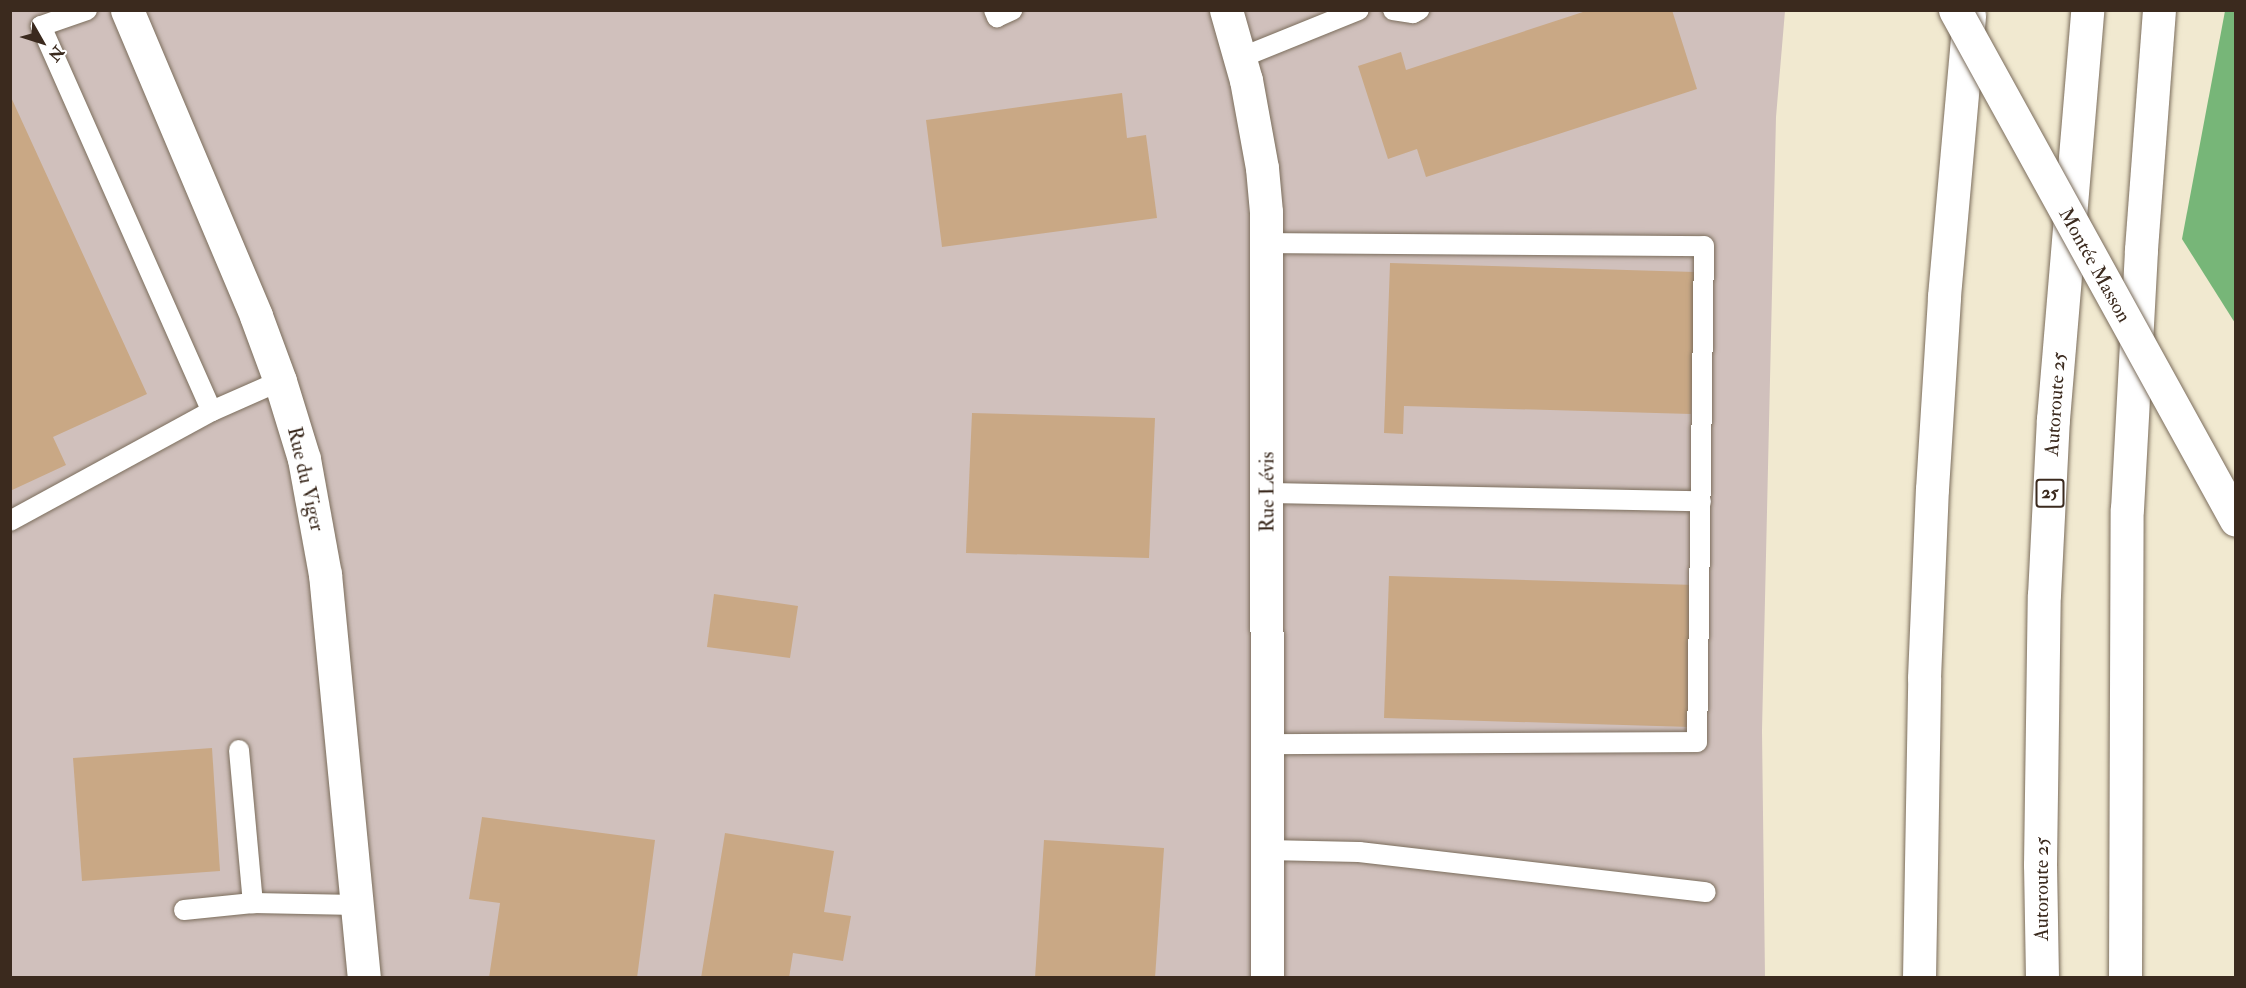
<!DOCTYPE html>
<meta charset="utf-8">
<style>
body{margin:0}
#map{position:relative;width:2246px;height:988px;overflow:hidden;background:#f1e9d0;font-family:"IM FELL Double Pica",serif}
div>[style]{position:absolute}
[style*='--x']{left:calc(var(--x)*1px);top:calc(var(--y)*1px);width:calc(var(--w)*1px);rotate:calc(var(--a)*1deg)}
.industrial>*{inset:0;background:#d0c0bc}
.forest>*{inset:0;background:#77b678}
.building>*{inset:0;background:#c9a885}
.roads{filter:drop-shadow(0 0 2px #7b6d5c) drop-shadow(0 0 2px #7b6d5c)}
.lane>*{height:20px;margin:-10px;padding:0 10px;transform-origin:10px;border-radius:10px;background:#fff}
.street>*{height:33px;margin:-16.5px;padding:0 16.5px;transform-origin:16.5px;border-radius:16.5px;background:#fff}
.highway>*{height:33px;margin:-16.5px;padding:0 16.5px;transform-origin:16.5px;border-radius:16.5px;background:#fff}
.bridges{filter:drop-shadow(0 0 2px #7b6d5c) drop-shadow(0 0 2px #7b6d5c)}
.primary-bridge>*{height:33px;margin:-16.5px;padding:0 16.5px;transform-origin:16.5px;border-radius:16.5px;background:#fff}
span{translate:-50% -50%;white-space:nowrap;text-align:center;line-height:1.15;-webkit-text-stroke:4.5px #fff;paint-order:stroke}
.shield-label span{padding:2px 4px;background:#fff;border:2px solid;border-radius:4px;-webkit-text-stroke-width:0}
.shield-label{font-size:18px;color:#3b2a1e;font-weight:700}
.street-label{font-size:20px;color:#3b2a1e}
.frame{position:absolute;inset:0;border:12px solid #3b2a1e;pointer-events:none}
.north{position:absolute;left:12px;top:12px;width:60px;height:60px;-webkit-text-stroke:4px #fff;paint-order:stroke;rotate:129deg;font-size:16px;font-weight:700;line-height:24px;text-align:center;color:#3b2a1e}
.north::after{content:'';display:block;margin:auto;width:21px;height:27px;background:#3b2a1e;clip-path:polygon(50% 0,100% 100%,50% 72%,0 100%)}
</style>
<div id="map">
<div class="industrial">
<i style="clip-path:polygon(10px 11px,1785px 11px,1776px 117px,1762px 731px,1765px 977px,11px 977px)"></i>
</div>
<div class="forest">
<i style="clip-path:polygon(2225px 11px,2236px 11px,2235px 323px,2182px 239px)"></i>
</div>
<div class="building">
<i style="clip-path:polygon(1589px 10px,1672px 10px,1697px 89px,1426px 177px,1417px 149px,1388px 159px,1358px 66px,1401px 52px,1406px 70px)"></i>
<i style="clip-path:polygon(1122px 93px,1127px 138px,1146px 135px,1157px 218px,942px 247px,926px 120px)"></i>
<i style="clip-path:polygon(10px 95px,147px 394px,53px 437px,66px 465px,10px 491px)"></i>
<i style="clip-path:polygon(1390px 263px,1695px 272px,1691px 414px,1404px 406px,1403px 434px,1384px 433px)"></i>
<i style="clip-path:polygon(972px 413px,1155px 418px,1149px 558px,966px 553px)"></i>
<i style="clip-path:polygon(1389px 576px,1695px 585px,1690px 727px,1384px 718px)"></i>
<i style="clip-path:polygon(714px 594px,798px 606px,790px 658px,707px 647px)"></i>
<i style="clip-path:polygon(212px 748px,220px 871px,82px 881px,73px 758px)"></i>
<i style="clip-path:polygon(482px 817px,655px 840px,637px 978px,489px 978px,500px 903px,469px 899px)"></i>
<i style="clip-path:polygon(725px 833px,834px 851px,824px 912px,851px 916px,843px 961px,793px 953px,789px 978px,701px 978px)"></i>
<i style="clip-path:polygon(1044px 840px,1164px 848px,1155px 978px,1035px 978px)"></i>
</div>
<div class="roads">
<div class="lane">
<i style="--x:87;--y:10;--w:49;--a:160.8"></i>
<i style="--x:41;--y:26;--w:421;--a:66.1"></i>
<i style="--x:212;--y:411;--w:74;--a:-23.8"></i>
<i style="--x:994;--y:10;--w:8;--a:67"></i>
<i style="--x:997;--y:17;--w:17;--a:-25"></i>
<i style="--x:1393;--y:10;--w:20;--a:9"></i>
<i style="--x:1413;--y:13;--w:7;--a:-27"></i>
<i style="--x:1240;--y:58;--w:128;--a:-22"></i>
<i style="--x:1266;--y:243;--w:438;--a:0.4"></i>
<i style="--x:1704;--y:246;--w:496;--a:90.8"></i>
<i style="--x:1697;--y:742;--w:430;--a:179.7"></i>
<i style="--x:1267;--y:493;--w:434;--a:1.1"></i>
<i style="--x:10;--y:521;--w:230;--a:-28.6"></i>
<i style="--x:239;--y:750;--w:154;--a:84.8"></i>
<i style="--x:253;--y:903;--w:104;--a:1.1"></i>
<i style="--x:1267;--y:850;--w:92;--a:1.2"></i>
<i style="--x:1359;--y:852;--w:349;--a:6.6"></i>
<i style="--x:184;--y:910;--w:69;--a:-5.8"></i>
</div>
<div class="street">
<i style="--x:127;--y:10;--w:332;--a:67.1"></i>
<i style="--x:256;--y:316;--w:69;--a:69.7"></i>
<i style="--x:280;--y:381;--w:82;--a:72.9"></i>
<i style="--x:304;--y:459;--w:117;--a:79.7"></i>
<i style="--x:325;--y:574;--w:406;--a:84.5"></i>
<i style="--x:1226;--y:10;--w:73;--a:74.1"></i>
<i style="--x:1246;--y:80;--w:89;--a:79.7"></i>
<i style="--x:1262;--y:168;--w:44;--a:84.8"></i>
<i style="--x:1266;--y:212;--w:766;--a:89.93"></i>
</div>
<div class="highway">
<i style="--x:1919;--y:978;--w:300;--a:-89"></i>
<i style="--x:1924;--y:678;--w:189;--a:-87.6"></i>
<i style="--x:1932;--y:489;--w:193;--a:-86.4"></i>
<i style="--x:1944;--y:296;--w:282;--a:-84.9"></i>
<i style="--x:2042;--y:978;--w:113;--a:-91"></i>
<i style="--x:2040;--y:865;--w:270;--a:-89.2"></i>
<i style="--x:2044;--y:595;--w:176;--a:-87.1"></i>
<i style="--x:2053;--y:419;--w:410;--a:-85.2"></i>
<i style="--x:2125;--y:978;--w:469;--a:-89.8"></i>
<i style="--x:2127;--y:509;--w:260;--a:-86.9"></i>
<i style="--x:2141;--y:249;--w:240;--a:-85.7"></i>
</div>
</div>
<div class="bridges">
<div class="primary-bridge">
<i style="--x:1955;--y:10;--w:582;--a:61.15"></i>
</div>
</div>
<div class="shield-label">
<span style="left:2050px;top:493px">25</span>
</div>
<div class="street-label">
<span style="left:2095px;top:265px;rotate:61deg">Montée Masson</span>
<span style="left:2055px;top:404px;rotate:-86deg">Autoroute 25</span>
<span style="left:306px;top:479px;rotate:77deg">Rue du Viger</span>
<span style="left:1267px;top:492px;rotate:-90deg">Rue Lévis</span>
<span style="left:2041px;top:889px;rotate:-90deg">Autoroute 25</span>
</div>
<div class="frame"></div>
<div class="north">N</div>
</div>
